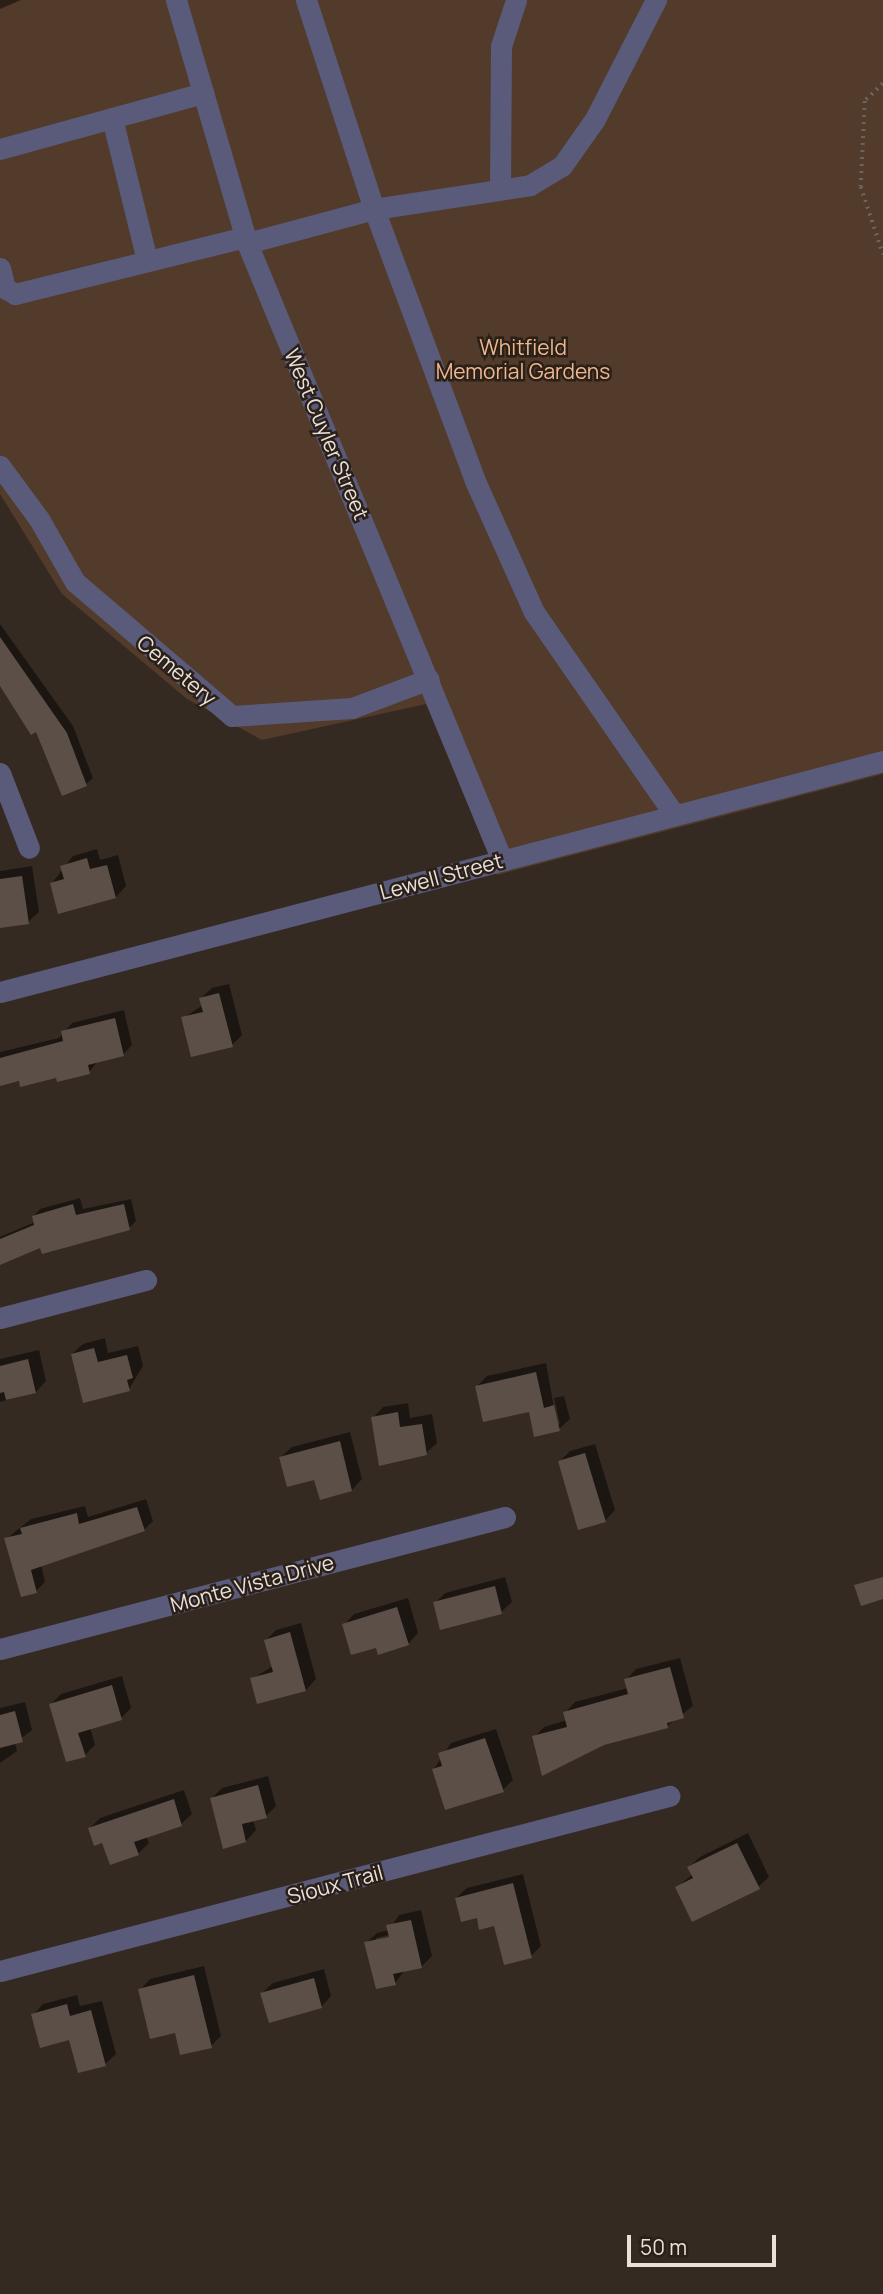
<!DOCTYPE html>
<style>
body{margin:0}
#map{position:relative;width:883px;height:2294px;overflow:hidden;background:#352a22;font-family:Manrope,sans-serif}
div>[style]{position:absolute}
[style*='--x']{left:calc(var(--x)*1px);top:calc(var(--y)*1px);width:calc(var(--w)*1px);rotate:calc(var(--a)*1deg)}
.green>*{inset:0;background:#523b2a}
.shadow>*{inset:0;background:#0007}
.building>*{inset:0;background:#5c4f47}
.path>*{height:3.5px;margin-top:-1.75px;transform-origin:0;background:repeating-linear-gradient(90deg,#6d635c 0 2px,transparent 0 7px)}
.minor>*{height:21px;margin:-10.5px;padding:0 10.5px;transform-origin:10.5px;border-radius:10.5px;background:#5a5b7b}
span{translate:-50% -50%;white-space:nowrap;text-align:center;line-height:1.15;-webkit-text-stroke:5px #2b2018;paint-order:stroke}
.park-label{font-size:21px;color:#eeb78f}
.street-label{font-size:21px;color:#e8e0db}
.scale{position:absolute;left:627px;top:2235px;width:149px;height:32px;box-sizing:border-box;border:4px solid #e8e0db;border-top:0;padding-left:9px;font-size:21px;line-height:24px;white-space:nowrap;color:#e8e0db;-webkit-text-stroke:5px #2b2018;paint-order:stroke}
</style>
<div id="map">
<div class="green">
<i style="clip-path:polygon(0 0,883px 0,883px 774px,497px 875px,426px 704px,262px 740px,187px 699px,62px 594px,0 494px)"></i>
</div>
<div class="shadow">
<i style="clip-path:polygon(0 0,21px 0,0 9px)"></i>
<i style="clip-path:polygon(0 624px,73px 726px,93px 778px,86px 784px,63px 794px,37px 729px,0 677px)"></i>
<i style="clip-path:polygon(97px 849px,100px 860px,118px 855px,126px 886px,116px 897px,52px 883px,73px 856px)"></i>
<i style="clip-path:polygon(32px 866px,39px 912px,28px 922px,0 927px,0 871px)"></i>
<i style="clip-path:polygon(229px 984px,242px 1035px,232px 1045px,183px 1018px,203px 1005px,201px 998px,212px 988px)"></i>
<i style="clip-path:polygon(124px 1010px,132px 1045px,123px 1055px,98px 1061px,89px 1072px,0 1084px,0 1052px,59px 1038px,72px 1023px)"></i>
<i style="clip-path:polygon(80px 1198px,83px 1209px,131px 1199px,136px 1221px,129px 1228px,42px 1245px,0 1263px,0 1237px,35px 1222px,33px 1216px,40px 1209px)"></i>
<i style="clip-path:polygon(105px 1338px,108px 1353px,138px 1346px,143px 1366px,129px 1389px,72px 1354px,83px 1344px)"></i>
<i style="clip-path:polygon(39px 1350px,46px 1381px,36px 1392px,0 1402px,0 1359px)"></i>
<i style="clip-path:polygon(546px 1363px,557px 1424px,560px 1424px,554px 1398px,564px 1396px,570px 1419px,559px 1429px,530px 1410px,477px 1386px,487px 1376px)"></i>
<i style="clip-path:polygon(408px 1403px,410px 1418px,432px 1414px,437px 1443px,426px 1453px,373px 1418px,383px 1407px)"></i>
<i style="clip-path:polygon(350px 1432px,362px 1479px,352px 1490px,316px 1478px,281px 1457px,292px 1447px)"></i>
<i style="clip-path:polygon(595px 1444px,615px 1510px,605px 1521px,560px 1461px,570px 1451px)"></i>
<i style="clip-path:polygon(146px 1499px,153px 1521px,144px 1530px,41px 1565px,45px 1582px,36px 1591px,6px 1539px,31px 1519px,85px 1506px,88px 1517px)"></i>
<i style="clip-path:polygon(505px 1577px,512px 1602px,501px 1612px,435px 1603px,445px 1593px)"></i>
<i style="clip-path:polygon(408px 1598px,418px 1633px,408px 1644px,377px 1646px,344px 1625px,354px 1614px)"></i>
<i style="clip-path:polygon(301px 1623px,316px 1679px,306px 1690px,252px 1679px,273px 1666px,266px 1640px,276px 1630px)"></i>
<i style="clip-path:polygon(680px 1658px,693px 1706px,667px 1726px,534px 1737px,544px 1727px,567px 1720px,565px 1713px,575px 1702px,628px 1688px,626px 1680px,636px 1669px)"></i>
<i style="clip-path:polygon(122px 1676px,131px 1708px,121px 1718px,90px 1727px,95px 1745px,85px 1755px,51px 1704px,61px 1694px)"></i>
<i style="clip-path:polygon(25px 1702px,32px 1730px,15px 1743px,17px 1751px,0 1763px,0 1708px)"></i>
<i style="clip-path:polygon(496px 1729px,513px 1780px,503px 1790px,434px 1769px,451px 1743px)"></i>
<i style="clip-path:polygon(268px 1776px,276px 1806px,266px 1816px,253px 1819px,256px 1830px,246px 1841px,212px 1798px,222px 1788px)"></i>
<i style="clip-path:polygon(184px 1790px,192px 1814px,181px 1824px,146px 1836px,149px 1843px,138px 1854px,103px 1841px,90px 1828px,100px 1818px)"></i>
<i style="clip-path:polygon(748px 1833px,769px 1877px,758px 1887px,677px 1887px,693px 1874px,689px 1867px,700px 1857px)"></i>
<i style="clip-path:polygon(523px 1874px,541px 1946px,531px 1956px,495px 1924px,456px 1898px,467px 1888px)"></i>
<i style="clip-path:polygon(evenodd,421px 1910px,432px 1956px,422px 1966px,405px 1970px,395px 1983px,366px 1943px,377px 1933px,389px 1930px,399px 1915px,421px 1910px,397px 1933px,398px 1936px,376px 1942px,376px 1938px,397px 1933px)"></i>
<i style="clip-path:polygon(204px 1966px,221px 2036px,211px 2046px,176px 2031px,140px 1990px,150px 1979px)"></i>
<i style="clip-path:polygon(324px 1969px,331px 1996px,321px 2007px,262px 1993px,273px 1983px)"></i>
<i style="clip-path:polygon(77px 1995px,80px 2006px,102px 2001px,116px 2054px,105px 2064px,33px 2015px,43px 2004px)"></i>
</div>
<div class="building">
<i style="clip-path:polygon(0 637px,67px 733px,87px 786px,62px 796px,36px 732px,31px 735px,0 686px)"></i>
<i style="clip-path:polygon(87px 858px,90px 869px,107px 865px,116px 898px,58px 914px,50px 883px,64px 879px,60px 866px)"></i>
<i style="clip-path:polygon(22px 876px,29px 924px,0 928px,0 879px)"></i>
<i style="clip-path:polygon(219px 993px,233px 1047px,191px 1057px,181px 1017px,203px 1012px,199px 998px)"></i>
<i style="clip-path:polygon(115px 1018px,124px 1056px,88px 1065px,90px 1074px,57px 1082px,56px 1078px,20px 1087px,19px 1081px,0 1086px,0 1058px,63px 1041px,61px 1031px)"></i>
<i style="clip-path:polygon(73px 1204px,76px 1215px,124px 1204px,130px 1230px,42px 1254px,40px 1248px,0 1265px,0 1239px,34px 1225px,32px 1216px)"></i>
<i style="clip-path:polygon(94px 1348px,98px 1362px,127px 1355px,133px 1378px,127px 1380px,130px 1391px,83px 1403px,71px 1354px)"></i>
<i style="clip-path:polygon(28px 1359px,36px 1393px,6px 1400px,4px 1392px,0 1393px,0 1366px)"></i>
<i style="clip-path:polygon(536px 1372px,544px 1408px,554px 1405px,560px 1431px,534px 1437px,529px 1412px,483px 1422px,475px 1386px)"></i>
<i style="clip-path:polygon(398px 1412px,400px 1427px,422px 1424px,427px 1455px,379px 1466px,371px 1417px)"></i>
<i style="clip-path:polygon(340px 1441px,352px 1491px,320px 1500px,314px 1480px,287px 1487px,279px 1457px)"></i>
<i style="clip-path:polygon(585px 1453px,606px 1522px,578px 1530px,558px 1461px)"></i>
<i style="clip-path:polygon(137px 1507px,145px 1531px,31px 1570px,37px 1593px,21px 1597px,4px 1538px,22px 1534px,20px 1528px,77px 1513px,79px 1524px)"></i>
<i style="clip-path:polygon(883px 1577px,883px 1599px,861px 1606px,854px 1585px)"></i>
<i style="clip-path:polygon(495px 1586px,502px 1614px,440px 1630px,433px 1602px)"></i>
<i style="clip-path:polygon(397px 1607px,409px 1645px,378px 1655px,376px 1648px,351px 1655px,342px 1624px)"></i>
<i style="clip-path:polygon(290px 1632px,306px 1691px,257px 1704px,250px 1678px,273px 1672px,264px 1640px)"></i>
<i style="clip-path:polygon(670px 1667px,684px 1718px,667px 1723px,668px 1728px,604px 1745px,542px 1776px,532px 1736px,567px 1727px,563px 1712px,628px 1694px,624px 1679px)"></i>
<i style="clip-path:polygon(112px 1685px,122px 1720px,78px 1733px,86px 1757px,66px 1762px,49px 1704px)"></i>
<i style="clip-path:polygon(15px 1711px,23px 1742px,0 1748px,0 1715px)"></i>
<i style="clip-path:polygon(485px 1738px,504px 1792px,445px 1810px,432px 1769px,442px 1766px,438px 1753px)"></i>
<i style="clip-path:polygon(258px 1785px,267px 1818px,242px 1824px,246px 1842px,223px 1849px,210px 1798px)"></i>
<i style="clip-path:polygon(174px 1799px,182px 1826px,134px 1842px,139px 1855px,110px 1865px,102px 1843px,94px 1846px,88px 1828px)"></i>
<i style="clip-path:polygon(737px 1843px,760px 1889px,692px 1922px,675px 1887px,693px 1878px,687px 1867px)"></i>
<i style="clip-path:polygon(513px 1883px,532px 1958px,504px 1965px,494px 1926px,479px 1930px,477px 1918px,461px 1922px,455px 1898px)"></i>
<i style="clip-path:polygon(411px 1920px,422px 1968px,393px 1974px,396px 1985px,376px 1989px,364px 1942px,389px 1937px,386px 1925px)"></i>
<i style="clip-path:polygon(194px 1975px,212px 2048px,180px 2055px,175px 2033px,150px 2039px,138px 1989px)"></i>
<i style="clip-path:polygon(314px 1978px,322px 2008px,269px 2023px,260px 1993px)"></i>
<i style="clip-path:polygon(67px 2004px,70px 2016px,91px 2010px,106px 2066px,78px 2073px,69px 2040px,40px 2048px,31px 2014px)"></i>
</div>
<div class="path">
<i style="--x:883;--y:84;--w:25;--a:137"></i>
<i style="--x:865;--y:101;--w:86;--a:92.7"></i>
<i style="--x:861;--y:187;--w:71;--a:71.8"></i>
</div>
<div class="minor">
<i style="--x:176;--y:0;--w:253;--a:73.7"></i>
<i style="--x:247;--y:243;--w:668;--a:67.55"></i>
<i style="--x:306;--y:0;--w:220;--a:72"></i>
<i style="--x:374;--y:209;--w:292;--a:69.6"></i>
<i style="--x:476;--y:483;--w:141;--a:65.8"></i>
<i style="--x:534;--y:612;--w:244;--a:55.3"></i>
<i style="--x:112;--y:118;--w:147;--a:76.2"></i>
<i style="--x:0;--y:149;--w:211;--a:-15.4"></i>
<i style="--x:500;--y:189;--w:143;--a:-89.6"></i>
<i style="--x:501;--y:46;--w:48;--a:-71.9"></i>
<i style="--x:247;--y:243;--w:131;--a:-15"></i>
<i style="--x:374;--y:209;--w:158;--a:-8.7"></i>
<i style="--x:530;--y:185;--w:37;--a:-31"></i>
<i style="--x:562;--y:166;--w:57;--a:-54.9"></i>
<i style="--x:595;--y:119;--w:134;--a:-62.9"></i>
<i style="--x:0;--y:268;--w:21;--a:76"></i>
<i style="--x:5;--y:288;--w:12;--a:31"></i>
<i style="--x:15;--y:294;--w:237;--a:-13.9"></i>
<i style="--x:0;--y:466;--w:66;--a:53.7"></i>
<i style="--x:39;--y:519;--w:73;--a:60.3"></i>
<i style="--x:75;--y:582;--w:206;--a:40.5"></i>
<i style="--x:232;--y:716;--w:120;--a:-3.8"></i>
<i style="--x:352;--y:708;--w:82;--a:-20.6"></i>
<i style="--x:0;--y:773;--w:80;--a:68.9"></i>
<i style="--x:0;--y:992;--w:913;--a:-14.66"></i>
<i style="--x:0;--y:1318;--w:151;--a:-14.6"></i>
<i style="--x:0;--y:1649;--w:522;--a:-14.65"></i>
<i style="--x:0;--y:1971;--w:692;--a:-14.66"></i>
</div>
<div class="park-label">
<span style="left:523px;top:359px">Whitfield<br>Memorial Gardens</span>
</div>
<div class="street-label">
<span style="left:327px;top:434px;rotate:67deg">West Cuyler Street</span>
<span style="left:177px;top:670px;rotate:40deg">Cemetery</span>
<span style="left:441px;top:876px;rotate:-15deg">Lewell Street</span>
<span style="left:252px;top:1583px;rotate:-15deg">Monte Vista Drive</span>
<span style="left:335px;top:1884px;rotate:-15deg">Sioux Trail</span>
</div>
<div class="scale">50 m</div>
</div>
